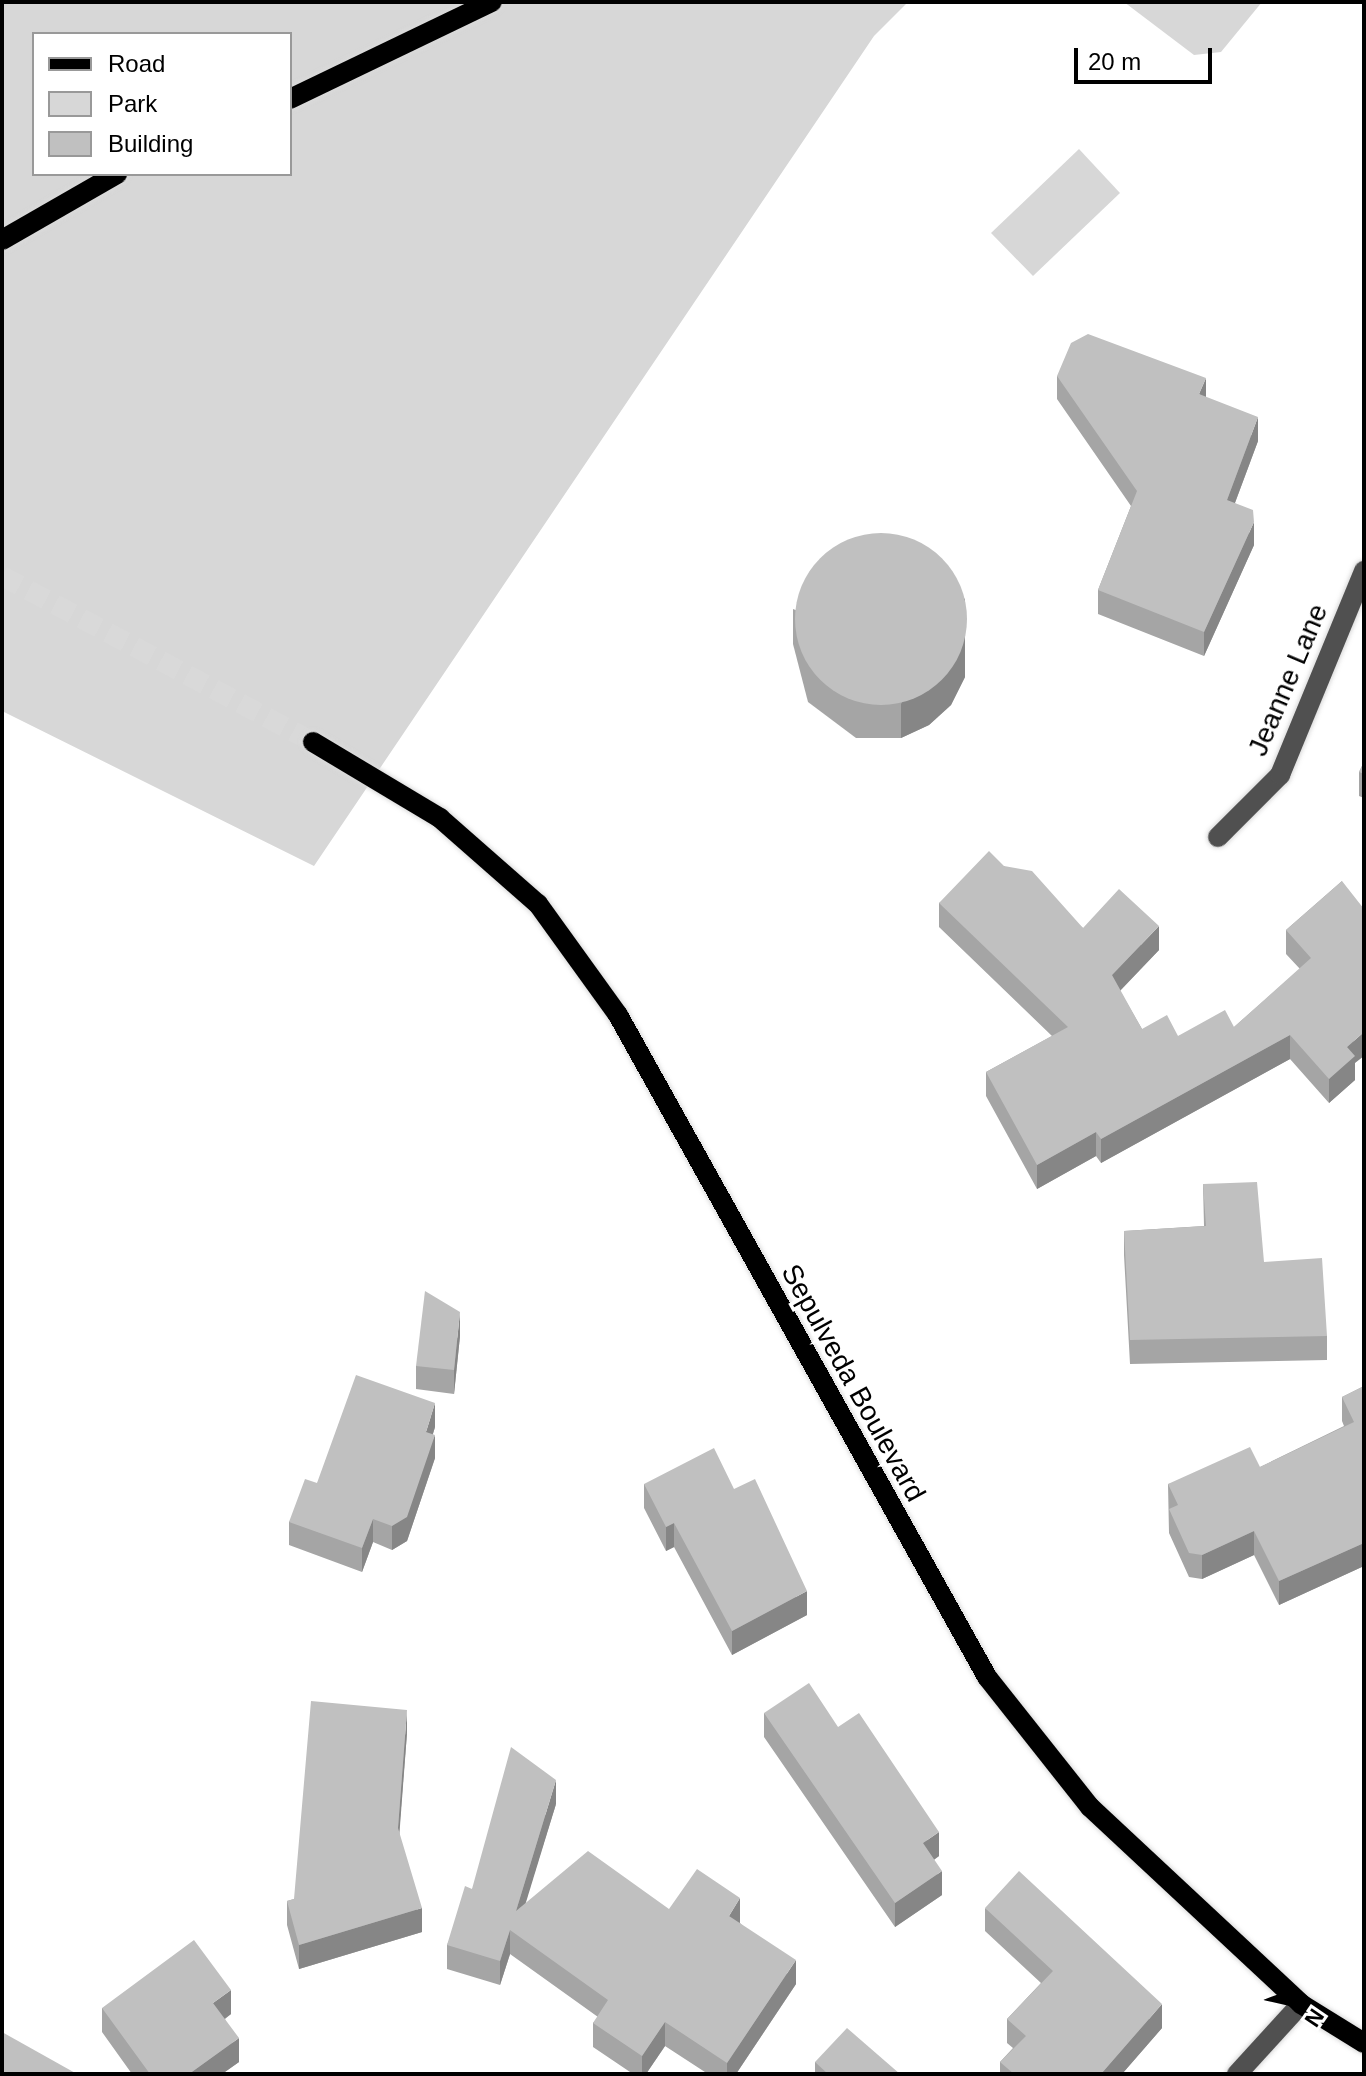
<!DOCTYPE html>
<style>
body{margin:0}
#map{position:relative;width:1366px;height:2076px;overflow:hidden;background:#fff;font-family:Helvetica,sans-serif}
div>[style]{position:absolute}
[style*='--x']{left:calc(var(--x)*1px);top:calc(var(--y)*1px);width:calc(var(--w)*1px);rotate:calc(var(--a)*1deg)}
.green>*{inset:0;background:#d7d7d7}
.major-tunnel>*{height:20px;margin-top:-10px;transform-origin:0;background:repeating-linear-gradient(90deg,#d9d9d9 0 20px,transparent 0 30px)}
.roads{filter:drop-shadow(0 0 2px #dbdbdb) drop-shadow(0 0 2px #dbdbdb)}
.minor>*{height:20px;margin:-10px;padding:0 10px;transform-origin:10px;border-radius:10px;background:#505050}
.major>*{height:20px;margin:-10px;padding:0 10px;transform-origin:10px;border-radius:10px;background:#000}
.wall>*{inset:0;background:#a5a5a5}
.shaded-wall>*{inset:0;background:#868686}
.building>*{inset:0;background:#c0c0c0}
.round{border-radius:50%}
span{translate:-50% -50%;white-space:nowrap;text-align:center;line-height:1.15;-webkit-text-stroke:7px #fff;paint-order:stroke}
.street-label{font-size:28px;color:#000}
.frame{position:absolute;inset:0;border:4px solid #000;pointer-events:none}
.legend{position:absolute;left:32px;top:32px;width:260px;height:144px;box-sizing:border-box;background:#fff;border:2px solid #999;margin:0;padding:10px 14px;list-style:none;font-size:24px;color:#000}
.legend li{display:flex;align-items:center;gap:16px;height:40px}
.legend b{width:40px;border:2px solid #999}
.north{position:absolute;left:1254px;top:1964px;width:80px;height:80px;-webkit-text-stroke:6px #fff;paint-order:stroke;rotate:124deg;font-size:22px;font-weight:700;line-height:32px;text-align:center;color:#000}
.north::after{content:'';display:block;margin:auto;width:28px;height:36px;background:#000;clip-path:polygon(50% 0,100% 100%,50% 72%,0 100%)}
.scale{position:absolute;left:1074px;top:48px;width:138px;height:36px;box-sizing:border-box;border:4px solid #000;border-top:0;padding-left:10px;font-size:24px;line-height:28px;white-space:nowrap;color:#000;-webkit-text-stroke:6px #fff;paint-order:stroke}
</style>
<div id="map">
<div class="green">
<i style="clip-path:polygon(evenodd,2px 2px,908px 2px,874px 36px,314px 866px,2px 711px,2px 2px,34px 34px,290px 34px,290px 174px,34px 174px,34px 34px)"></i>
<i style="clip-path:polygon(1124px 2px,1262px 2px,1221px 52px,1194px 55px)"></i>
<i style="clip-path:polygon(1079px 149px,1120px 193px,1033px 276px,991px 233px)"></i>
</div>
<div class="major-tunnel">
<i style="--x:2;--y:576;--w:353;--a:28.1"></i>
</div>
<div class="roads">
<div class="minor">
<i style="--x:1218;--y:837;--w:88;--a:-45"></i>
<i style="--x:1280;--y:775;--w:221;--a:-67.6"></i>
<i style="--x:1237;--y:2074;--w:95;--a:-47.6"></i>
</div>
<div class="major">
<i style="--x:290;--y:99;--w:224;--a:-25.7"></i>
<i style="--x:2;--y:240;--w:133;--a:-29.9"></i>
<i style="--x:313;--y:742;--w:148;--a:30.9"></i>
<i style="--x:440;--y:818;--w:130;--a:41.3"></i>
<i style="--x:538;--y:904;--w:137;--a:54.2"></i>
<i style="--x:618;--y:1015;--w:758;--a:60.86"></i>
<i style="--x:987;--y:1677;--w:166;--a:51.6"></i>
<i style="--x:1090;--y:1807;--w:289;--a:43"></i>
<i style="--x:1301;--y:2004;--w:74;--a:31.8"></i>
</div>
</div>
<div class="wall">
<i style="clip-path:polygon(1057px 376px,1206px 397px,1258px 441px,1235px 503px,1254px 545px,1204px 656px,1098px 614px,1098px 590px,1131px 506px,1057px 399px)"></i>
<i style="clip-path:polygon(793px 609px,965px 677px,951px 705px,929px 725px,901px 738px,856px 738px,808px 702px,793px 644px)"></i>
<i style="clip-path:polygon(1364px 762px,1364px 798px,1359px 796px,1359px 772px)"></i>
<i style="clip-path:polygon(1364px 848px,1364px 877px,1362px 876px,1362px 852px)"></i>
<i style="clip-path:polygon(1004px 866px,1083px 928px,1159px 950px,1120px 991px,1142px 1029px,1178px 1036px,1234px 1027px,1300px 969px,1286px 954px,1286px 930px,1342px 881px,1355px 1063px,1355px 1080px,1329px 1103px,1290px 1059px,1101px 1163px,1096px 1156px,1037px 1189px,986px 1096px,986px 1072px,1052px 1036px,939px 927px,939px 903px)"></i>
<i style="clip-path:polygon(1203px 1184px,1264px 1262px,1327px 1336px,1327px 1360px,1130px 1364px,1124px 1255px,1124px 1231px,1204px 1226px)"></i>
<i style="clip-path:polygon(460px 1336px,454px 1394px,416px 1389px,416px 1366px)"></i>
<i style="clip-path:polygon(1364px 1386px,1364px 1566px,1279px 1605px,1254px 1555px,1202px 1579px,1189px 1577px,1169px 1533px,1168px 1484px,1260px 1467px,1344px 1426px,1342px 1421px,1342px 1397px)"></i>
<i style="clip-path:polygon(435px 1427px,433px 1434px,435px 1458px,407px 1541px,392px 1550px,373px 1542px,362px 1572px,289px 1545px,289px 1522px,317px 1483px)"></i>
<i style="clip-path:polygon(644px 1484px,734px 1489px,807px 1615px,732px 1655px,674px 1547px,666px 1551px,644px 1508px)"></i>
<i style="clip-path:polygon(764px 1713px,838px 1727px,939px 1856px,934px 1860px,942px 1895px,895px 1927px,764px 1737px)"></i>
<i style="clip-path:polygon(407px 1733px,399px 1833px,422px 1932px,299px 1969px,287px 1925px,287px 1901px,294px 1899px)"></i>
<i style="clip-path:polygon(556px 1804px,525px 1903px,669px 1909px,740px 1922px,740px 1923px,796px 1984px,736px 2074px,708px 2074px,665px 2046px,646px 2074px,633px 2074px,593px 2047px,593px 2023px,598px 2017px,510px 1954px,500px 1985px,447px 1969px,447px 1945px,472px 1889px)"></i>
<i style="clip-path:polygon(985px 1908px,1162px 2028px,1122px 2074px,1000px 2074px,1000px 2062px,1013px 2048px,1007px 2043px,1007px 2019px,1041px 1983px,985px 1931px)"></i>
<i style="clip-path:polygon(102px 2008px,231px 2014px,225px 2019px,239px 2062px,222px 2074px,132px 2074px,102px 2032px)"></i>
<i style="clip-path:polygon(815px 2062px,900px 2074px,815px 2074px)"></i>
</div>
<div class="shaded-wall">
<i style="clip-path:polygon(1206px 378px,1206px 402px,1199px 394px)"></i>
<i style="clip-path:polygon(1258px 417px,1258px 441px,1227px 524px,1227px 500px)"></i>
<i style="clip-path:polygon(1254px 522px,1254px 545px,1204px 656px,1204px 632px)"></i>
<i style="clip-path:polygon(965px 598px,965px 677px,951px 705px,929px 725px,901px 738px,901px 704px)"></i>
<i style="clip-path:polygon(1159px 926px,1159px 950px,1112px 999px,1112px 975px)"></i>
<i style="clip-path:polygon(1364px 1032px,1364px 1056px,1355px 1063px,1355px 1080px,1329px 1103px,1329px 1079px,1347px 1047px)"></i>
<i style="clip-path:polygon(1290px 1035px,1290px 1059px,1101px 1163px,1101px 1139px)"></i>
<i style="clip-path:polygon(1096px 1132px,1096px 1156px,1037px 1189px,1037px 1165px)"></i>
<i style="clip-path:polygon(460px 1312px,460px 1336px,454px 1394px,454px 1370px)"></i>
<i style="clip-path:polygon(435px 1403px,435px 1427px,426px 1455px,426px 1432px)"></i>
<i style="clip-path:polygon(435px 1435px,435px 1458px,407px 1541px,392px 1550px,392px 1526px)"></i>
<i style="clip-path:polygon(373px 1519px,373px 1542px,362px 1572px,362px 1548px)"></i>
<i style="clip-path:polygon(674px 1523px,674px 1547px,666px 1551px,666px 1527px)"></i>
<i style="clip-path:polygon(1254px 1531px,1254px 1555px,1202px 1579px,1202px 1555px)"></i>
<i style="clip-path:polygon(1364px 1543px,1364px 1566px,1279px 1605px,1279px 1581px)"></i>
<i style="clip-path:polygon(807px 1591px,807px 1615px,732px 1655px,732px 1631px)"></i>
<i style="clip-path:polygon(407px 1710px,407px 1733px,398px 1852px,398px 1828px)"></i>
<i style="clip-path:polygon(556px 1780px,556px 1804px,516px 1935px,516px 1911px)"></i>
<i style="clip-path:polygon(939px 1832px,939px 1856px,923px 1867px,923px 1843px)"></i>
<i style="clip-path:polygon(942px 1871px,942px 1895px,895px 1927px,895px 1903px)"></i>
<i style="clip-path:polygon(740px 1898px,740px 1922px,729px 1939px,729px 1916px)"></i>
<i style="clip-path:polygon(422px 1908px,422px 1932px,299px 1969px,299px 1945px)"></i>
<i style="clip-path:polygon(510px 1930px,510px 1954px,500px 1985px,500px 1961px)"></i>
<i style="clip-path:polygon(796px 1960px,796px 1984px,736px 2074px,727px 2074px,727px 2063px)"></i>
<i style="clip-path:polygon(231px 1990px,231px 2014px,213px 2027px,213px 2003px)"></i>
<i style="clip-path:polygon(1162px 2004px,1162px 2028px,1122px 2074px,1101px 2074px)"></i>
<i style="clip-path:polygon(665px 2022px,665px 2046px,646px 2074px,642px 2074px,642px 2056px)"></i>
<i style="clip-path:polygon(239px 2038px,239px 2062px,222px 2074px,189px 2074px)"></i>
</div>
<div class="building">
<i style="clip-path:polygon(1088px 334px,1206px 378px,1199px 394px,1258px 417px,1227px 500px,1253px 510px,1254px 522px,1204px 632px,1098px 590px,1137px 491px,1057px 376px,1071px 343px)"></i>
<i class="round" style="left:795px;top:533px;width:172px;height:172px"></i>
<i style="clip-path:polygon(1364px 762px,1364px 774px,1359px 772px)"></i>
<i style="clip-path:polygon(989px 851px,1004px 866px,1032px 871px,1083px 928px,1119px 889px,1159px 926px,1112px 975px,1142px 1029px,1167px 1015px,1178px 1036px,1225px 1010px,1234px 1027px,1311px 958px,1286px 930px,1342px 881px,1364px 909px,1364px 1032px,1347px 1047px,1355px 1056px,1329px 1079px,1290px 1035px,1101px 1139px,1096px 1132px,1037px 1165px,986px 1072px,1068px 1027px,939px 903px)"></i>
<i style="clip-path:polygon(1257px 1182px,1264px 1262px,1322px 1258px,1327px 1336px,1130px 1340px,1124px 1231px,1206px 1226px,1203px 1184px)"></i>
<i style="clip-path:polygon(425px 1291px,460px 1312px,454px 1370px,416px 1366px)"></i>
<i style="clip-path:polygon(356px 1375px,435px 1403px,426px 1432px,435px 1435px,407px 1517px,392px 1526px,373px 1519px,362px 1548px,289px 1522px,305px 1479px,317px 1483px)"></i>
<i style="clip-path:polygon(1364px 1386px,1364px 1543px,1279px 1581px,1254px 1531px,1202px 1555px,1189px 1553px,1169px 1509px,1178px 1505px,1168px 1484px,1250px 1447px,1260px 1467px,1354px 1422px,1342px 1397px)"></i>
<i style="clip-path:polygon(714px 1448px,734px 1489px,755px 1479px,807px 1591px,732px 1631px,674px 1523px,666px 1527px,644px 1484px)"></i>
<i style="clip-path:polygon(809px 1683px,838px 1727px,859px 1713px,939px 1832px,923px 1843px,942px 1871px,895px 1903px,764px 1713px)"></i>
<i style="clip-path:polygon(311px 1701px,407px 1710px,398px 1828px,422px 1908px,299px 1945px,287px 1901px,294px 1899px)"></i>
<i style="clip-path:polygon(511px 1747px,556px 1780px,516px 1911px,588px 1851px,669px 1909px,697px 1869px,740px 1898px,729px 1916px,796px 1960px,727px 2063px,665px 2022px,642px 2056px,593px 2023px,608px 2000px,510px 1930px,500px 1961px,447px 1945px,465px 1886px,472px 1889px)"></i>
<i style="clip-path:polygon(1019px 1871px,1162px 2004px,1101px 2074px,1014px 2074px,1000px 2062px,1026px 2036px,1007px 2019px,1053px 1971px,985px 1908px)"></i>
<i style="clip-path:polygon(194px 1940px,231px 1990px,213px 2003px,239px 2038px,189px 2074px,150px 2074px,102px 2008px)"></i>
<i style="clip-path:polygon(847px 2028px,900px 2074px,828px 2074px,815px 2062px)"></i>
<i style="clip-path:polygon(2px 2032px,77px 2074px,2px 2074px)"></i>
</div>
<div class="street-label">
<span style="left:1288px;top:680px;rotate:-67deg">Jeanne Lane</span>
<span style="left:853px;top:1383px;rotate:61deg">Sepulveda Boulevard</span>
</div>
<div class="frame"></div>
<ul class="legend">
<li><b style="height:10px;background:#000"></b>Road</li>
<li><b style="height:22px;background:#d7d7d7"></b>Park</li>
<li><b style="height:22px;background:#c0c0c0"></b>Building</li>
</ul>
<div class="north">N</div>
<div class="scale">20 m</div>
</div>
